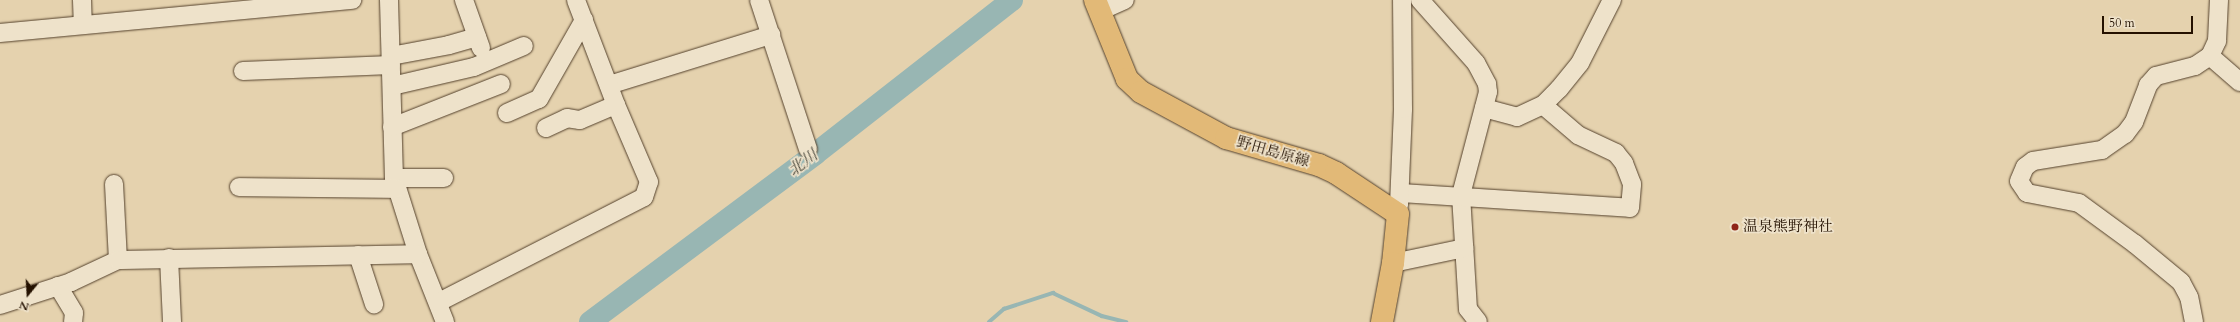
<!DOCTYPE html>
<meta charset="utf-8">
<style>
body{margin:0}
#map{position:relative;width:2240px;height:322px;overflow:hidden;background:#e5d2ae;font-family:Cardo,"Noto Serif JP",serif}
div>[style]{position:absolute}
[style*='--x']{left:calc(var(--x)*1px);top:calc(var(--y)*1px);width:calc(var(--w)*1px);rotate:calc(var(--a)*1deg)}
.stream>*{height:3.5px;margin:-1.75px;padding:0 1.75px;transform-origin:1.75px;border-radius:1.75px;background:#98b6b3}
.river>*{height:22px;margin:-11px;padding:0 11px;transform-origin:11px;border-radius:11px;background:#98b6b3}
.roads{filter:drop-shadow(0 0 1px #54412c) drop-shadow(0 0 1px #54412c)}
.minor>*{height:18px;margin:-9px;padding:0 9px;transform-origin:9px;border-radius:9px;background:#eee2ca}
.major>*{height:22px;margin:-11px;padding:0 11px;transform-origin:11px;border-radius:11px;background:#e2b977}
.dots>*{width:11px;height:11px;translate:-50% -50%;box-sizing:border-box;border:2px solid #eee2ca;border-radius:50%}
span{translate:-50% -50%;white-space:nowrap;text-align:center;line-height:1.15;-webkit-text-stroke:3.5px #eee2ca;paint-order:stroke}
.street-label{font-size:15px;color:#241100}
.poi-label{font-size:15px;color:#241100}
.left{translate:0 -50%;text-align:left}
.water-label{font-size:16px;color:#4d4b3f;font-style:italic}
.north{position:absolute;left:8px;top:274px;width:40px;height:40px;-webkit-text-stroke:3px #eee2ca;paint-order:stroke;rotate:198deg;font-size:11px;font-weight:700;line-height:16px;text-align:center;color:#241100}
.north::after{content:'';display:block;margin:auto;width:14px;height:18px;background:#241100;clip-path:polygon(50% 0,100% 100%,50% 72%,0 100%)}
.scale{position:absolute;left:2102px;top:16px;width:91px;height:18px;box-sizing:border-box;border:2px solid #241100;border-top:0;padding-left:5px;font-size:12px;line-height:14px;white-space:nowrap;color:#241100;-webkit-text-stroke:3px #eee2ca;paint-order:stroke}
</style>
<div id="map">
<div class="stream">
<i style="--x:989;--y:322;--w:20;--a:-41"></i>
<i style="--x:1004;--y:309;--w:52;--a:-18.1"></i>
<i style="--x:1053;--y:293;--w:54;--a:25.1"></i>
<i style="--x:1102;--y:316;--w:25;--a:14"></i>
</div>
<div class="river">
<i style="--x:590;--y:322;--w:281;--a:-36.7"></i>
<i style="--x:815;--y:154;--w:250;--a:-38"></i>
</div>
<div class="roads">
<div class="minor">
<i style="--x:82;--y:0;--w:25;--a:88"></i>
<i style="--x:389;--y:0;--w:178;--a:88.4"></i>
<i style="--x:394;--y:178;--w:80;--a:72.5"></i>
<i style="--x:418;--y:254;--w:73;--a:68.3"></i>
<i style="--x:464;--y:0;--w:51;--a:70.5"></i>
<i style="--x:759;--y:0;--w:157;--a:71.8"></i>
<i style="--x:1420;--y:0;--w:84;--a:48.4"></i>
<i style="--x:1476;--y:63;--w:24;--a:62"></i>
<i style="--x:1487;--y:84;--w:8;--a:83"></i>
<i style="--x:1488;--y:92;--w:106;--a:104.7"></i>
<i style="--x:1461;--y:195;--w:114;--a:86.5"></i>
<i style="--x:1468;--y:309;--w:16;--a:52"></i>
<i style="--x:1100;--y:11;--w:27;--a:-24"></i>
<i style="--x:0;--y:33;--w:354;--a:-5.4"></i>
<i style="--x:391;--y:56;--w:59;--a:-10.7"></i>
<i style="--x:449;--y:45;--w:29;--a:-16"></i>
<i style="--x:2210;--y:56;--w:40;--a:41"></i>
<i style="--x:243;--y:71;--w:148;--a:-2.3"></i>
<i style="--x:609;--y:85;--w:170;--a:-17.2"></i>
<i style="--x:392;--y:86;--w:84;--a:-13"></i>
<i style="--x:474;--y:67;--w:54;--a:-22.8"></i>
<i style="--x:1484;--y:108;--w:34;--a:15"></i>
<i style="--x:1517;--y:117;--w:29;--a:-25"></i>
<i style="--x:1543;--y:105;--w:23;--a:-45"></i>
<i style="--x:1559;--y:89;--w:33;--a:-51"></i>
<i style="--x:1580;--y:63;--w:71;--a:-63.1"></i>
<i style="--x:507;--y:113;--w:35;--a:-24"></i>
<i style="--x:539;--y:99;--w:91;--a:-60.3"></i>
<i style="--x:392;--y:127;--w:117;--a:-21.5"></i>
<i style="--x:546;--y:128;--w:23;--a:-25"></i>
<i style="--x:567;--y:118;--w:13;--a:9"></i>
<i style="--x:580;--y:120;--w:39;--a:-23"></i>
<i style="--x:394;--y:178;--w:50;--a:0"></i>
<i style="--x:114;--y:184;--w:76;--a:87"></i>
<i style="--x:239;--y:187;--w:157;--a:0.7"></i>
<i style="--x:1401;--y:193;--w:229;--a:3.7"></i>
<i style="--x:1630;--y:208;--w:24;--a:-85"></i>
<i style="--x:1632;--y:184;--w:22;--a:-111"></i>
<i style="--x:1624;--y:163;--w:13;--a:-129"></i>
<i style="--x:1616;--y:153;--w:42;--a:-154.7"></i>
<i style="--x:1578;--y:135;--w:46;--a:-139.4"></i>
<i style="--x:1399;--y:205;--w:96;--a:-87.6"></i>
<i style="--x:1403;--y:109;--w:109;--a:-90.5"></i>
<i style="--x:358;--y:255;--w:52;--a:71.9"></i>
<i style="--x:169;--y:258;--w:64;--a:87.3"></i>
<i style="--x:1393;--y:263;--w:73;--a:-11.9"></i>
<i style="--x:58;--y:286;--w:31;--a:59"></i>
<i style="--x:74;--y:313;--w:9;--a:96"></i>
<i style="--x:439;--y:302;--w:230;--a:-27.1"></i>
<i style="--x:644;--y:197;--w:16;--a:-72"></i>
<i style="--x:649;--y:182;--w:84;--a:-113.2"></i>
<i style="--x:616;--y:105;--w:112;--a:-110.9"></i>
<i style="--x:0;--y:305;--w:75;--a:-17.9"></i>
<i style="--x:71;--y:282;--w:52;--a:-25.1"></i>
<i style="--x:118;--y:260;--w:300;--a:-1.1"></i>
<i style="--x:2194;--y:322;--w:25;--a:-101"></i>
<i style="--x:2189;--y:297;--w:17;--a:-118"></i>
<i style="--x:2181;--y:282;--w:60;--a:-140.4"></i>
<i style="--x:2135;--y:244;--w:69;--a:-143.8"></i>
<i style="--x:2079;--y:203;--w:53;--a:-169.1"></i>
<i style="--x:2027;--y:193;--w:14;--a:-124"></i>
<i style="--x:2019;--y:181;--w:15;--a:-67"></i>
<i style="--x:2025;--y:167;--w:10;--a:-37"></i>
<i style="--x:2033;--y:161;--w:70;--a:-9.1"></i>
<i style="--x:2102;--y:150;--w:28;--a:-35"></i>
<i style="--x:2125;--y:134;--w:15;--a:-53"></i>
<i style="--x:2134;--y:122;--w:40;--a:-69"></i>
<i style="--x:2148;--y:85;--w:12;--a:-48"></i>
<i style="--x:2156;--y:76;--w:40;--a:-14.4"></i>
<i style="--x:2195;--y:66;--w:18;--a:-34"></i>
<i style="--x:2210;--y:56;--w:17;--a:-65"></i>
<i style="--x:2217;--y:41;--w:41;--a:-87.2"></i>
</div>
<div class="major">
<i style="--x:1095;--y:0;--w:85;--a:67.9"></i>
<i style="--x:1127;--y:79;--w:19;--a:43"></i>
<i style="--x:1141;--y:92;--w:97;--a:28.4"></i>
<i style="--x:1226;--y:138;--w:97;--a:16.2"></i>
<i style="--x:1319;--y:165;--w:19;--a:25"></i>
<i style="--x:1336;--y:173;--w:74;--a:33.5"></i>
<i style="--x:1398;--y:214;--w:49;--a:95.8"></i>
<i style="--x:1393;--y:263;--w:60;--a:100.6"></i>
</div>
</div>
<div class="dots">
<i style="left:1735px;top:227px;background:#8f2418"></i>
</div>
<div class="street-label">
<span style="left:1273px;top:152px;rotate:16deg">野田島原線</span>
</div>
<div class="poi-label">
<span class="left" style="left:1743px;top:227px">温泉熊野神社</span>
</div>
<div class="water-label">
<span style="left:803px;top:163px;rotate:-37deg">北川</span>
</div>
<div class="north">N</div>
<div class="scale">50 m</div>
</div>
